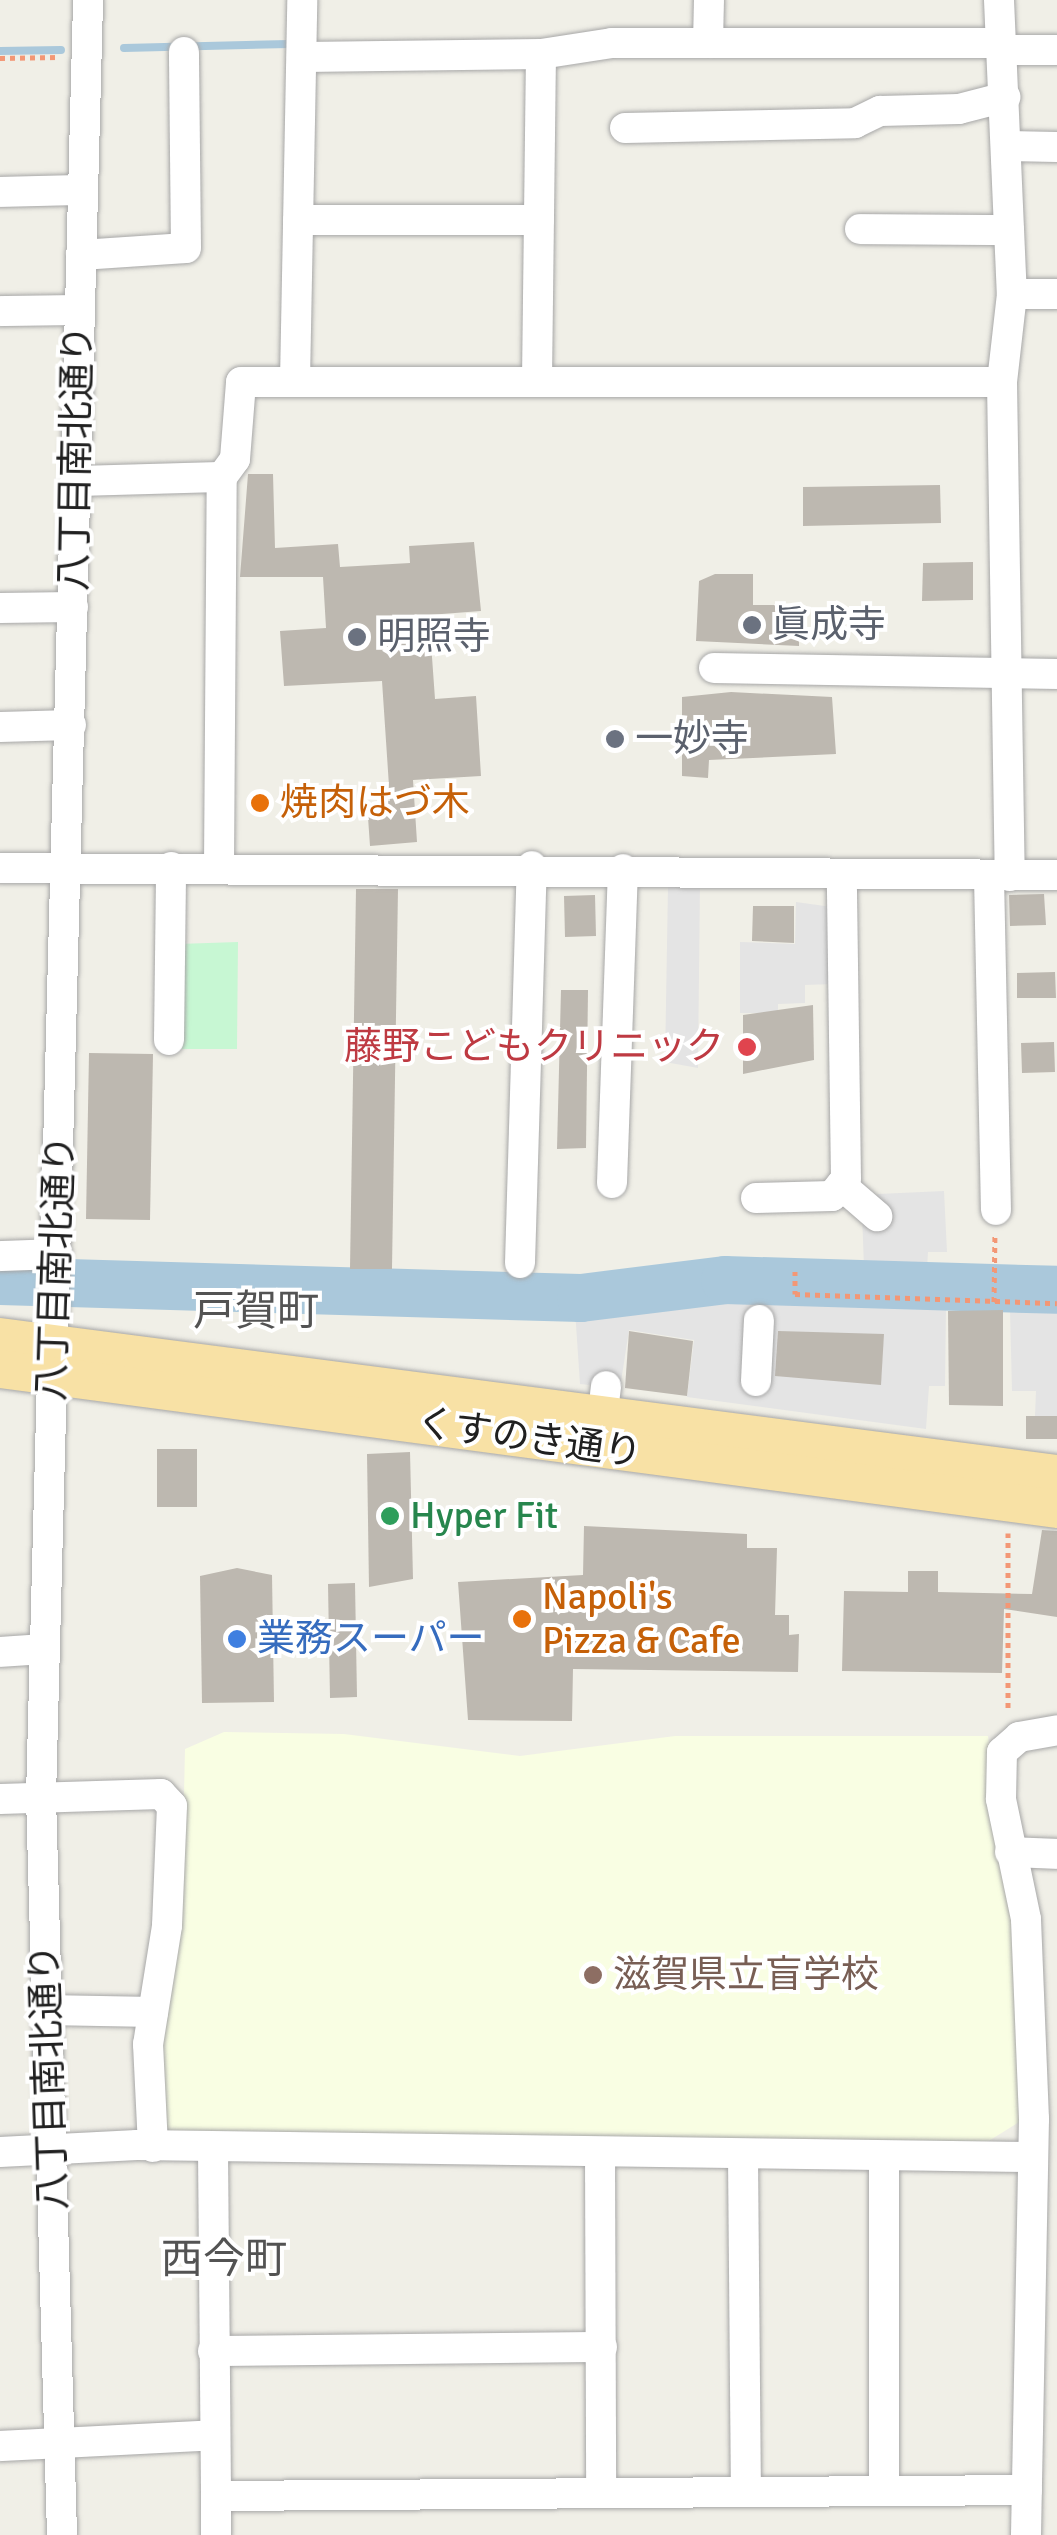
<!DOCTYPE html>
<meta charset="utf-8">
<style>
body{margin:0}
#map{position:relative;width:1057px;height:2535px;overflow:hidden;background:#f0efe7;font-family:Signika,"Noto Sans JP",sans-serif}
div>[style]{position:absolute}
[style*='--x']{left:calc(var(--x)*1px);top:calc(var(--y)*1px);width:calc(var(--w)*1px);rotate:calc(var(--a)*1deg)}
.education>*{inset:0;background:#f9fee3}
.park>*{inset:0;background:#c7f7d3}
.parking>*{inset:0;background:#e4e4e4}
.stream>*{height:8px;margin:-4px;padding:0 4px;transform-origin:4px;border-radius:4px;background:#aac8db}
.river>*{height:48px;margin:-24px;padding:0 24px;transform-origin:24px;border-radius:24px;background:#aac8db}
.building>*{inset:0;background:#bdb8b0}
.path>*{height:5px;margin-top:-2.5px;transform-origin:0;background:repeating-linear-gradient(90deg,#f39775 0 5px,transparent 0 10px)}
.roads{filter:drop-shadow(0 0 2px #a7a7a7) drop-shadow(0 0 2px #a7a7a7)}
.minor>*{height:30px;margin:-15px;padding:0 15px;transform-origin:15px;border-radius:15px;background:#fff}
.major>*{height:38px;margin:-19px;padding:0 19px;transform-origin:19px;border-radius:19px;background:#f8e1a5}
.dots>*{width:28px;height:28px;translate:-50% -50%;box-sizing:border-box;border:5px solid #fff;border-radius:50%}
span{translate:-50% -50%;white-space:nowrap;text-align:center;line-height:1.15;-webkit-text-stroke:8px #fff;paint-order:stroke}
.street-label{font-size:38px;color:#202020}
.worship-label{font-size:38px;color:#5b616d}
.left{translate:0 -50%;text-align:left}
.food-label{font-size:38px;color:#c56008}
.health-label{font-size:38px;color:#be3a42}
.right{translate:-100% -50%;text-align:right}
.leisure-label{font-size:38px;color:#27864d}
.shop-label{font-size:38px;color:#366cbe}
.education-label{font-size:38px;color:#785e54}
.quarter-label{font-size:42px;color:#535353}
</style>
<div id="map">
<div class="education">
<i style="clip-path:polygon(224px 1732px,344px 1734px,520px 1756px,675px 1736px,988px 1736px,1012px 1918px,1019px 2122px,987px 2142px,165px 2137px,156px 2047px,181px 1927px,185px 1749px)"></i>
</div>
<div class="park">
<i style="clip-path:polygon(238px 942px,237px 1049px,178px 1049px,178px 944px)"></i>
</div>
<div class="parking">
<i style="clip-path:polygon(700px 884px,698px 1068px,665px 1062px,668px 885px)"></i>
<i style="clip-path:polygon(796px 902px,832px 907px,834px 984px,805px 985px,805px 1003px,778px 1004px,778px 1013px,740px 1013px,740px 942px,795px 944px)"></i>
<i style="clip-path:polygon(944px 1191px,947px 1252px,928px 1252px,927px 1269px,864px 1268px,862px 1212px,878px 1194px)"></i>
<i style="clip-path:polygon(696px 1295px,946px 1305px,945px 1386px,929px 1386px,926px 1429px,687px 1397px,694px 1340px,629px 1330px,620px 1388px,580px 1384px,575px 1310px)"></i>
<i style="clip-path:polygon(1057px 1309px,1057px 1416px,1035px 1416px,1036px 1391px,1012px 1391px,1010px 1310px)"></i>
</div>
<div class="stream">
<i style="--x:124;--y:48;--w:165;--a:-1.4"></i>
<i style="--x:0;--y:51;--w:61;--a:-0.9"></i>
</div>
<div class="river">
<i style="--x:0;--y:1281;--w:581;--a:1.68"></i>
<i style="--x:581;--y:1298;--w:145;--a:-7.1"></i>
<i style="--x:725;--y:1280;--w:332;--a:1.7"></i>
</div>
<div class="building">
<i style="clip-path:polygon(248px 474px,273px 474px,275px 548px,338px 544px,340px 567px,410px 563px,409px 546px,474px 542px,481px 611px,429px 615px,435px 699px,476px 696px,481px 776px,413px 780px,417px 842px,370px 846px,367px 803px,390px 801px,382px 681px,284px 686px,280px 631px,326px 628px,323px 577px,240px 577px)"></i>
<i style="clip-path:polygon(940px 485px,941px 523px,803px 526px,803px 487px)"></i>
<i style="clip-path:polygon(973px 562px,973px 600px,922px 601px,923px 563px)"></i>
<i style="clip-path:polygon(715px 574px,753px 574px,753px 605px,799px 605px,799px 646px,696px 641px,699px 581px)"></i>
<i style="clip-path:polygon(731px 692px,832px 697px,836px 754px,709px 760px,708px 778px,682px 776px,682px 697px)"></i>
<i style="clip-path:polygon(356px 889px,398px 889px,392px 1269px,350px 1269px)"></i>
<i style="clip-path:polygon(1044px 894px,1046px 925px,1010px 926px,1009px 895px)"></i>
<i style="clip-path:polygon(595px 895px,596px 936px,565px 937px,564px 896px)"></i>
<i style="clip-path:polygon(753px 906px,794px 906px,794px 943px,752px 941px)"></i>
<i style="clip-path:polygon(1055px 972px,1056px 998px,1017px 998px,1017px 973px)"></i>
<i style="clip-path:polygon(561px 990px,588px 990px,586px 1148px,557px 1149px)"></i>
<i style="clip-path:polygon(813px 1005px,814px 1060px,743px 1074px,743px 1015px)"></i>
<i style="clip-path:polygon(1054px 1042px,1055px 1072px,1022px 1073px,1021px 1043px)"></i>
<i style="clip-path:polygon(89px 1053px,153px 1054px,150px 1220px,86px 1219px)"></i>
<i style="clip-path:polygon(1003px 1310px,1003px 1406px,949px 1405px,948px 1311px)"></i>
<i style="clip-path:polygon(629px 1331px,693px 1341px,687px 1396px,625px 1388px)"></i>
<i style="clip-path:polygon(778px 1331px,884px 1334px,881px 1385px,775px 1376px)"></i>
<i style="clip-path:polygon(1026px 1416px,1057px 1416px,1057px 1439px,1026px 1439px)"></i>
<i style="clip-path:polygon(157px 1449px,197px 1449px,197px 1507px,157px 1507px)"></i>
<i style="clip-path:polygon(410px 1452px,413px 1579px,369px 1587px,367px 1454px)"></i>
<i style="clip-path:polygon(584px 1526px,747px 1534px,747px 1548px,777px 1548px,775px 1615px,789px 1615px,789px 1635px,799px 1634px,798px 1672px,573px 1669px,572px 1721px,468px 1720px,458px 1582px,583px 1575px)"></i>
<i style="clip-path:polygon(1042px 1530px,1057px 1531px,1057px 1617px,1004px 1609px,1002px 1673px,842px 1671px,844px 1591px,908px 1592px,908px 1571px,938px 1571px,938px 1592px,1032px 1594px)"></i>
<i style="clip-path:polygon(237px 1568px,272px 1575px,274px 1702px,202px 1703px,200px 1576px)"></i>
<i style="clip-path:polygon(355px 1583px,357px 1697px,330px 1698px,328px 1584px)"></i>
</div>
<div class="path">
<i style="--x:0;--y:58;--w:59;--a:-1"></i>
<i style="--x:795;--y:1271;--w:23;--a:90"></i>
<i style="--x:795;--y:1294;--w:262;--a:2"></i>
<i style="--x:994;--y:1302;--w:69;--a:-89.2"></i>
<i style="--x:1008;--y:1533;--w:179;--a:90"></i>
</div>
<div class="roads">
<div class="minor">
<i style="--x:999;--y:0;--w:294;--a:87.5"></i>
<i style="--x:1012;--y:294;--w:89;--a:96.5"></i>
<i style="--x:1002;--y:382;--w:494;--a:89.1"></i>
<i style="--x:708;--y:43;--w:43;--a:-88.7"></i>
<i style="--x:1000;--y:50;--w:57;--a:0"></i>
<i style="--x:304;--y:57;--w:237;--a:-0.7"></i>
<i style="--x:541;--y:54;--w:72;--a:-8.8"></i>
<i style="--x:612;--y:43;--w:387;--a:0"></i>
<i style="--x:625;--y:128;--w:230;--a:-1.2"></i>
<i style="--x:855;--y:123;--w:28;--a:-26"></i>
<i style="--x:880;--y:111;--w:79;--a:-1.5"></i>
<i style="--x:959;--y:109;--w:48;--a:-14.6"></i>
<i style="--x:1008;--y:146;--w:49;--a:1.2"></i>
<i style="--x:0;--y:192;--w:83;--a:-1.4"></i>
<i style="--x:298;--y:220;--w:241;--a:0"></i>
<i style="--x:860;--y:229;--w:149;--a:0.4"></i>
<i style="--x:81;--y:255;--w:105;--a:-3.8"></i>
<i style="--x:186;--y:248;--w:196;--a:-90.6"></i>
<i style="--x:1012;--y:294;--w:45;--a:0"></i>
<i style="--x:0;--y:311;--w:80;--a:-0.7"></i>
<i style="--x:537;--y:380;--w:326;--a:-89.3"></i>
<i style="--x:295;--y:381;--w:381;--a:-88.9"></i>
<i style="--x:76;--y:481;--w:146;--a:-1.6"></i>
<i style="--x:0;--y:608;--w:73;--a:-0.8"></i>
<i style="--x:714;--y:668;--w:343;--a:1"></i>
<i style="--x:0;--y:727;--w:71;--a:-1.6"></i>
<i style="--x:219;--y:867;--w:390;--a:-89.6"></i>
<i style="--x:222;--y:477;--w:22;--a:-54"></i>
<i style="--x:235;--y:459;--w:77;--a:-85.5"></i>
<i style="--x:241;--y:382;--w:761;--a:0"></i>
<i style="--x:0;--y:868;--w:1057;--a:0.38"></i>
<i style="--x:989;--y:877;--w:333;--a:88.8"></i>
<i style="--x:169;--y:1040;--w:173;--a:-89.3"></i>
<i style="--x:612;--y:1183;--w:314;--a:-88"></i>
<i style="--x:841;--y:1185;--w:48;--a:40.7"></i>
<i style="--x:756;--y:1198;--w:76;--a:-1.5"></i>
<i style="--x:832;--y:1196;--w:22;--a:-51"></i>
<i style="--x:846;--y:1179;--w:302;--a:-90.8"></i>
<i style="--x:0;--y:1256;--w:57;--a:-2"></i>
<i style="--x:520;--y:1263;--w:397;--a:-88.3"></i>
<i style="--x:756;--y:1381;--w:61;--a:-87.2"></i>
<i style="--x:603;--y:1411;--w:25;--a:-83"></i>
<i style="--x:0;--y:1652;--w:44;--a:-3.9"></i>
<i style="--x:0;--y:1799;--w:161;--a:-1.8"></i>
<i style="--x:161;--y:1794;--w:16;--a:47"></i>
<i style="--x:172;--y:1806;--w:120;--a:92.4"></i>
<i style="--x:167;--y:1926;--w:120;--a:99.1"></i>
<i style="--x:148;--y:2044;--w:103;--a:87.2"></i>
<i style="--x:1010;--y:1852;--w:47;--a:2.4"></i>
<i style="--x:47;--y:2010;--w:106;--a:1.1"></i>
<i style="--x:213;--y:2150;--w:346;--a:89.5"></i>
<i style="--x:216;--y:2496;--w:811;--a:-0.42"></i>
<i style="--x:0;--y:2152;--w:137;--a:-2.9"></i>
<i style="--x:137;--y:2145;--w:893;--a:0.77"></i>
<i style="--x:600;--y:2155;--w:338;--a:89.8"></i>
<i style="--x:743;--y:2156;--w:336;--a:89.5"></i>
<i style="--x:884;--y:2156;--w:334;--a:90"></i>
<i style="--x:213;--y:2351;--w:389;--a:-0.6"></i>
<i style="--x:0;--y:2446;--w:214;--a:-2.9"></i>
<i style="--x:62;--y:2535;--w:738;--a:-91.63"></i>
<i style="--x:41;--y:1797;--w:1798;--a:-88.5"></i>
<i style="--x:216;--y:2535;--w:39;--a:-90"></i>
<i style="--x:1026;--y:2535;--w:416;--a:-88.9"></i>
<i style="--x:1034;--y:2119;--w:200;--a:-92.3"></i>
<i style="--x:1026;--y:1919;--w:123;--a:-101.8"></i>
<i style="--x:1001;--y:1799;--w:47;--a:-88.8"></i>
<i style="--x:1002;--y:1752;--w:23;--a:-41"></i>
<i style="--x:1019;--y:1737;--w:39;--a:-10"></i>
</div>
<div class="major">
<i style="--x:0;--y:1337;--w:1066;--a:7.39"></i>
<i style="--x:0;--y:1369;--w:1066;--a:7.54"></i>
</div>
</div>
<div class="dots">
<i style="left:752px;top:625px;background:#6b7280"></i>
<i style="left:357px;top:637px;background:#6b7280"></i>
<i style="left:615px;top:739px;background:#6b7280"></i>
<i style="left:260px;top:803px;background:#e8710a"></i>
<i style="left:747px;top:1047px;background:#e0444e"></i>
<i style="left:390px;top:1516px;background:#2e9e5b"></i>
<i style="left:522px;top:1619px;background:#e8710a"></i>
<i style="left:237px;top:1639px;background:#3f7fe0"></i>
<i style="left:593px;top:1975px;background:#8d6e63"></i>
</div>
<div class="street-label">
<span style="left:76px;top:458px;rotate:-89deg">八丁目南北通り</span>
<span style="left:56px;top:1268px;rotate:-88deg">八丁目南北通り</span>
<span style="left:529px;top:1438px;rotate:8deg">くすのき通り</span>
<span style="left:49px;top:2077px;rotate:-92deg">八丁目南北通り</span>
</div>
<div class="worship-label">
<span class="left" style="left:772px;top:625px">眞成寺</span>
<span class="left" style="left:377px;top:637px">明照寺</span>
<span class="left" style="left:635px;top:739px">一妙寺</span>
</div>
<div class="food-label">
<span class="left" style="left:280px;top:803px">焼肉はづ木</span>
<span class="left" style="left:542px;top:1619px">Napoli's<br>Pizza &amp; Cafe</span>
</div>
<div class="health-label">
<span class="right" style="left:724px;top:1047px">藤野こどもクリニック</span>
</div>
<div class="leisure-label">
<span class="left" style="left:410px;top:1516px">Hyper Fit</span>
</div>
<div class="shop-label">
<span class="left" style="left:257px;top:1639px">業務スーパー</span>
</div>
<div class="education-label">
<span class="left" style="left:613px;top:1975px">滋賀県立盲学校</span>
</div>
<div class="quarter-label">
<span style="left:256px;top:1312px">戸賀町</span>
<span style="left:224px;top:2260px">西今町</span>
</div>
</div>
